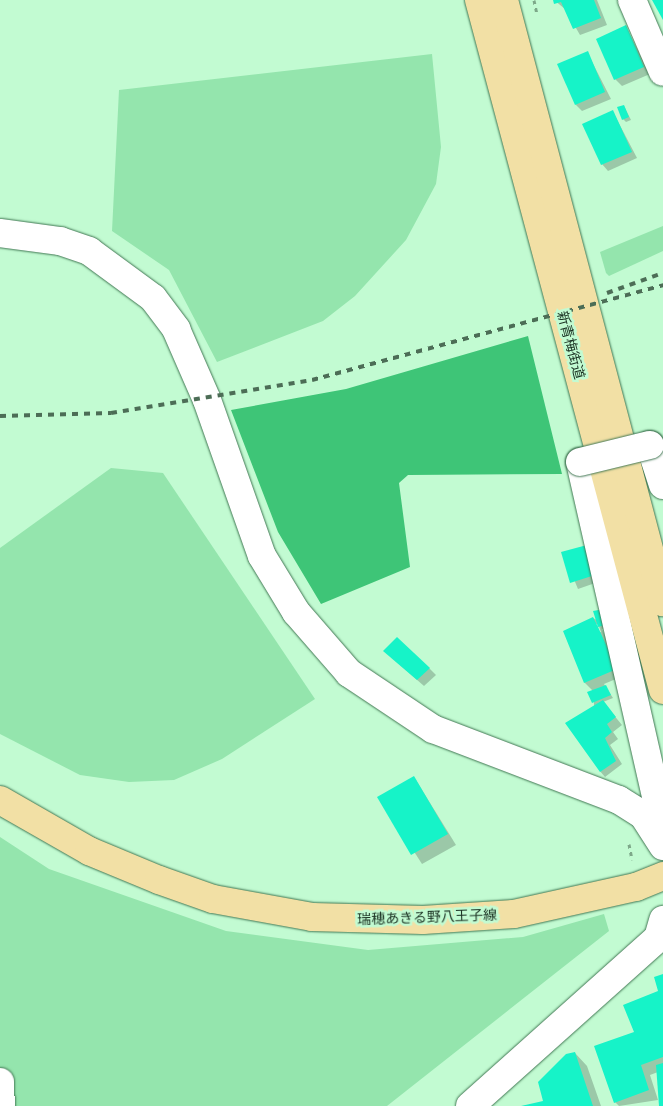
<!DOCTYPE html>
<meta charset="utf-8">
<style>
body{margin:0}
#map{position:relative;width:663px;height:1106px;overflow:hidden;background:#c2fbd2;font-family:"Roboto Condensed","Noto Sans JP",sans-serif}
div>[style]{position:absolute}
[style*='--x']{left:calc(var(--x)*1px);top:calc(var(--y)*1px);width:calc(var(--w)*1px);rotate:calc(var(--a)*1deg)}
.green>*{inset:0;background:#94e5ad}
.forest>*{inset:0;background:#3ec577}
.shadow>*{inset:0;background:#0003}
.building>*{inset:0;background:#16f3c8}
.path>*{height:3px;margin-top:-1.5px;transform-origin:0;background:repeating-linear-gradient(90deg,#7da889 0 4px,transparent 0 8px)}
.roads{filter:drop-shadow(0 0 1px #417753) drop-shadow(0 0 1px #417753)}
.minor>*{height:28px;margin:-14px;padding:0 14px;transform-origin:14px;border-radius:14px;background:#fff}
.major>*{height:28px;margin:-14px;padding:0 14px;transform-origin:14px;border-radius:14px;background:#f2e0a5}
.rail>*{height:4px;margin-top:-2px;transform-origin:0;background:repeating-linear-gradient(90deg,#4c6d56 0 6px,transparent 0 12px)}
.bridges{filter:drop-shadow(0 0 1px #417753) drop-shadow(0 0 1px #417753)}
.minor-bridge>*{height:28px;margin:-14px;padding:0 14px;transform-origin:14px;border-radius:14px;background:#fff}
span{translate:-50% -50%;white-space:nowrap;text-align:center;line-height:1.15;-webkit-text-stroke:5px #c2fbd2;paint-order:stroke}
.street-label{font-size:14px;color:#1b3223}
</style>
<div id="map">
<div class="green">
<i style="clip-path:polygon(432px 54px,441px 147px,436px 184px,406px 240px,355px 296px,323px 321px,217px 362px,169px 270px,112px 231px,119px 90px)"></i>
<i style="clip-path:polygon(663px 226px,663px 251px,609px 276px,606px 273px,600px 252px)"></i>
<i style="clip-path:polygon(111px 468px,163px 473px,315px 699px,222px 759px,174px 780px,129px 782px,80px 775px,0 734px,0 548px)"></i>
<i style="clip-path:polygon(0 837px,49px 869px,226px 931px,368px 950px,523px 937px,604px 914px,609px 931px,387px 1106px,0 1106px)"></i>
</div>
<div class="forest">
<i style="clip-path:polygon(528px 336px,562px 474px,408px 475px,399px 483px,410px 567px,321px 604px,278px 532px,231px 410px,346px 389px)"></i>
</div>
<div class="shadow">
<i style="clip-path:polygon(554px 0,597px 0,607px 25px,580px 35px,565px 9px)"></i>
<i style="clip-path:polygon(626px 27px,650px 74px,622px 86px,615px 79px)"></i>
<i style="clip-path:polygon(587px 52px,611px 99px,582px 111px,576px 105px)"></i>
<i style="clip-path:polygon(624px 106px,631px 120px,626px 122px,623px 119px)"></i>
<i style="clip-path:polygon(613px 112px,637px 158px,608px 171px,602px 164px)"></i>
<i style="clip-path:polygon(563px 553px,601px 581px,578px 589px)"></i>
<i style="clip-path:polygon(evenodd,593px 618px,610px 627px,602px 629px,623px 676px,604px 684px,613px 698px,603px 702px,622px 725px,613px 732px,618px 739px,610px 745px,622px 764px,605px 777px,599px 770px,593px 691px,585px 683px,564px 632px,593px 618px,595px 624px,598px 624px,601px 632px,599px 632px,595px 624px)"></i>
<i style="clip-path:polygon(392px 658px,429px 668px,436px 675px,424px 686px)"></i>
<i style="clip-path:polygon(414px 777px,456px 845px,422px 864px,379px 797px)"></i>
<i style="clip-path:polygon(663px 975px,663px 1106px,658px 1072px,650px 1075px,658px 1100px,619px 1106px,615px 1102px,635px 1033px,660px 992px)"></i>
<i style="clip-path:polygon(575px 1053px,587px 1066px,601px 1106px,523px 1106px,545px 1102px)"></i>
</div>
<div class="building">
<i style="clip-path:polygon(553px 0,594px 0,601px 18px,573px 29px,561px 2px,554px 4px)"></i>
<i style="clip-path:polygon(652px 0,663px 0,663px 20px)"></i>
<i style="clip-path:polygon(626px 25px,644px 67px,614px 80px,596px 39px)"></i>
<i style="clip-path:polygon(588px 51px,605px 92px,575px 105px,557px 64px)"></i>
<i style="clip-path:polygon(624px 105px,629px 117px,622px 120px,617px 107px)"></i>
<i style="clip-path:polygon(613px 110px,632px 152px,601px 165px,582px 124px)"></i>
<i style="clip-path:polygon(587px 545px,595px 575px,570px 583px,561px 552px)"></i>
<i style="clip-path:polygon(604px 609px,608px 624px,598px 627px,617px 669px,584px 683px,563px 631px,593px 617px,598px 627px,593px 611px)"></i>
<i style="clip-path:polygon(397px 637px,430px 668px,417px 680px,383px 651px)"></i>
<i style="clip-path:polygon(606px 685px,611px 695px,592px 703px,587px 692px)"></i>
<i style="clip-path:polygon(603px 700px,616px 717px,607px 724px,612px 732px,605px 738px,616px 761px,600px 772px,565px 723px)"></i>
<i style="clip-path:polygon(414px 776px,448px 834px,411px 855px,377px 797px)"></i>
<i style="clip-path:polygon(663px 974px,663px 1057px,641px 1065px,649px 1090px,614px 1103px,594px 1046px,634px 1032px,623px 1005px,658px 991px,654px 977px)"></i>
<i style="clip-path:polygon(575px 1052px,593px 1106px,521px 1106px,543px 1101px,538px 1082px,566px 1054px)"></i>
<i style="clip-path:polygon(663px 1063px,663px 1106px,659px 1106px,656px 1065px)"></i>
</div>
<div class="path">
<i style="--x:534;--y:0;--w:14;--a:78"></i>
<i style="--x:629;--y:844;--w:16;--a:79"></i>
</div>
<div class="roads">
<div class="minor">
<i style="--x:632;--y:0;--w:78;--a:66.7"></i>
<i style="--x:0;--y:233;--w:61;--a:7.6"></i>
<i style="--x:60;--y:241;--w:31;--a:19"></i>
<i style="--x:89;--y:251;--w:79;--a:36.3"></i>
<i style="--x:153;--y:298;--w:39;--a:53"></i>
<i style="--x:176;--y:329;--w:77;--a:66.4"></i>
<i style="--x:207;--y:400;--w:165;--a:70.6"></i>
<i style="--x:262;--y:556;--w:66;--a:58.7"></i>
<i style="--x:296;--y:612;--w:81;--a:49"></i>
<i style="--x:349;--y:673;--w:101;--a:33.7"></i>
<i style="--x:433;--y:729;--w:199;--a:20.9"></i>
<i style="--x:619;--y:800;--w:28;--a:32"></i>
<i style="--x:643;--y:815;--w:37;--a:57"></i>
<i style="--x:650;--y:445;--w:42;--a:72"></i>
<i style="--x:580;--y:462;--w:374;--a:77.2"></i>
<i style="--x:0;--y:1082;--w:24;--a:88"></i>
<i style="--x:470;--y:1106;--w:252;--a:-41.8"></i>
<i style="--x:658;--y:938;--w:19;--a:-74"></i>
</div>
<div class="major">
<i style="--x:479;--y:0;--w:714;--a:75.07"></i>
<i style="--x:504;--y:0;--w:623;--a:75.2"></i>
<i style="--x:0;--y:800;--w:103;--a:29.8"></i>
<i style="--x:89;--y:851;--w:76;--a:22.5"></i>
<i style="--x:159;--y:880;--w:57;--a:19.4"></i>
<i style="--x:213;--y:899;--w:101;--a:10.3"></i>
<i style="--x:312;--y:917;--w:111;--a:1.5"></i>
<i style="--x:423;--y:920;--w:91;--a:-3.8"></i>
<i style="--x:514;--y:914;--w:125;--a:-12.5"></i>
<i style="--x:636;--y:887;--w:29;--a:-22"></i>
</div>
</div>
<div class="rail">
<i style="--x:607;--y:293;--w:59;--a:-19.7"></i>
<i style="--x:0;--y:416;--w:111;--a:-1.5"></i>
<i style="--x:111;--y:413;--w:204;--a:-9.3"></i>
<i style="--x:312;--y:380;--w:364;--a:-15.1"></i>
</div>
<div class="bridges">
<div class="minor-bridge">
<i style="--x:580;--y:462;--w:72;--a:-13.7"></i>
</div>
</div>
<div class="street-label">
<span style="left:571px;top:345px;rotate:75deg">新青梅街道</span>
<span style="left:427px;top:917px;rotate:-2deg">瑞穂あきる野八王子線</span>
</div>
</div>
